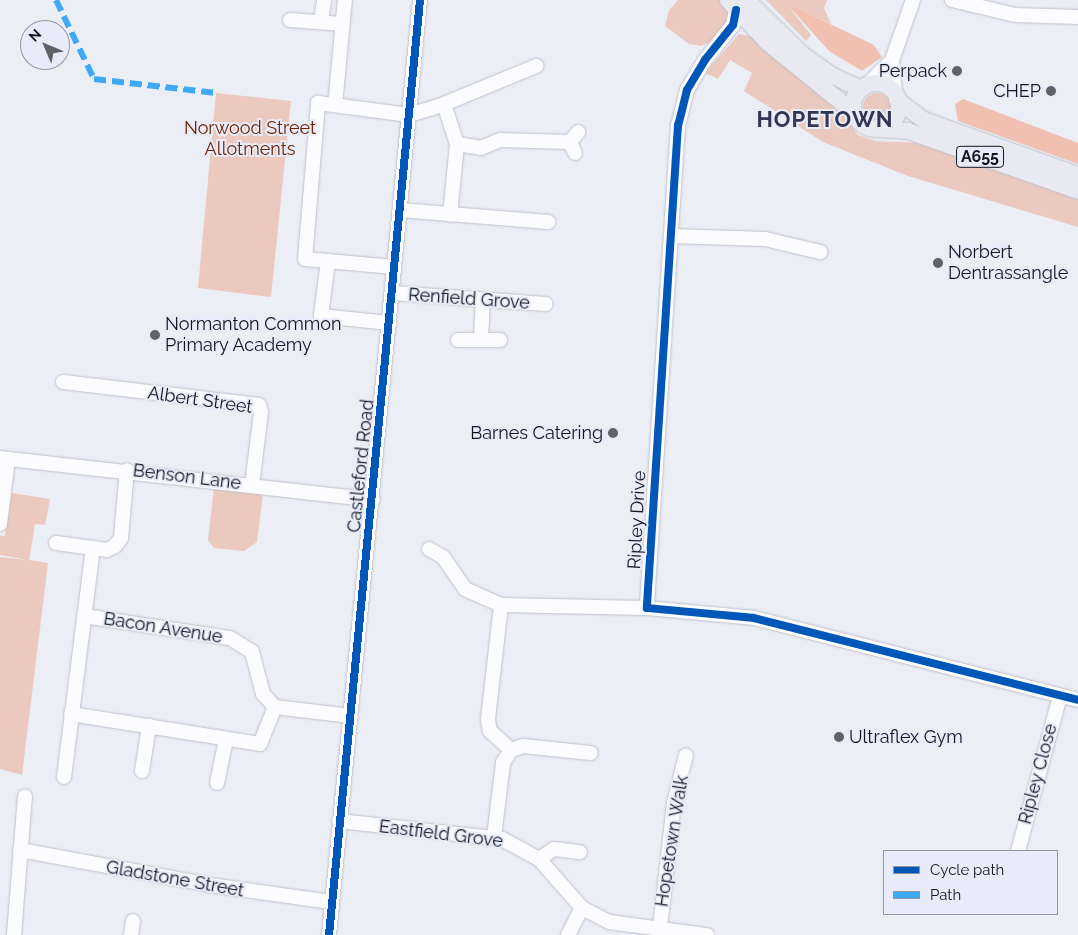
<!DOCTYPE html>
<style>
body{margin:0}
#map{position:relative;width:1078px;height:935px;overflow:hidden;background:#eceef5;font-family:Raleway,sans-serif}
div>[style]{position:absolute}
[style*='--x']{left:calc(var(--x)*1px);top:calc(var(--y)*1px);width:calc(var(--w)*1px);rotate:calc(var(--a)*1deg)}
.green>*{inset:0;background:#ebc9bf}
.round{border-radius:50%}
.forest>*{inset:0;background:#f0c1b3}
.roads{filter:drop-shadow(0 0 1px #bec1ca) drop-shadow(0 0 1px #bec1ca)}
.minor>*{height:14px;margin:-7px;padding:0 7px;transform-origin:7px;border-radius:7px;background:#fcfcfe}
.major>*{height:16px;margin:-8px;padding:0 8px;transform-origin:8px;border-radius:8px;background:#e8e9f1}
.major>.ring{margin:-8px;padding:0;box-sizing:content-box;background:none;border:16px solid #e8e9f1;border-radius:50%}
.quiet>*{height:6px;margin-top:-3px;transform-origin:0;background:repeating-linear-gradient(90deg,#3fa9f5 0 12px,transparent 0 18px)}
.cycleway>*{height:8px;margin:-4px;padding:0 4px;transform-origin:4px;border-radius:4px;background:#0057b8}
.dots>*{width:14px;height:14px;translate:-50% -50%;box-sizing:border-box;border:2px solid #e8ebf9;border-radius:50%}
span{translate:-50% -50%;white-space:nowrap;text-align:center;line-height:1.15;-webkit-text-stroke:4px #e8ebf9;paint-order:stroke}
.shield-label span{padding:1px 4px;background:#e8ebf9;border:1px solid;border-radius:4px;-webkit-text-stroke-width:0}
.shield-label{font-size:16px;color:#131521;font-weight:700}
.poi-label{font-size:18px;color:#131521}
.right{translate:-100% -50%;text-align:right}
.left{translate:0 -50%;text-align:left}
.park-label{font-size:18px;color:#6f2400}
.street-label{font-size:18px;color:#131521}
.district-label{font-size:22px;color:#323651;font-weight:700;letter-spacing:1px}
.legend{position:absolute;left:883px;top:850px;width:175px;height:65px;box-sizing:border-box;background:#e8ebf9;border:1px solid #9395a3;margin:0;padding:6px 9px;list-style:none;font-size:15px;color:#131521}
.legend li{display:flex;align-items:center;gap:10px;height:25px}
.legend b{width:25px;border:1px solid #9395a3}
.north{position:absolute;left:20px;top:20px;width:50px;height:50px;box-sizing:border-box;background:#e8ebf9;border:1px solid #9395a3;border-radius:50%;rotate:315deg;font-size:14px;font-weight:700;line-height:20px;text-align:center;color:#131521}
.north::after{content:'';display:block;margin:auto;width:18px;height:22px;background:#5f616b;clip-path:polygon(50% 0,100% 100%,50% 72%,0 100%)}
</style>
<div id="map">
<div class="green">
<i style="clip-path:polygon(678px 0,723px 0,732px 11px,731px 21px,714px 40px,701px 46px,689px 44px,665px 26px,669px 10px)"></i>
<i style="clip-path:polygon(766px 0,827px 0,824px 8px,831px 24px,787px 4px,811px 35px,806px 41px)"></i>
<i style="clip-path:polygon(739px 34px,755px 37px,839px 108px,858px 135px,875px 141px,921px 143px,1078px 197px,1078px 227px,908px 176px,823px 142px,744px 91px,752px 73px,730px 60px,718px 79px,705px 73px)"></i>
<i style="clip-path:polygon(216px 93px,291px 101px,271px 297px,198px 288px)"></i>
<i class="round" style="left:863px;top:93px;width:28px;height:28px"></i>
<i style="clip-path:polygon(214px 488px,263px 494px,257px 542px,244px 551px,214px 548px,208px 540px)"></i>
<i style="clip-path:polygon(12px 493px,50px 499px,45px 525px,35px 524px,29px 560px,48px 563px,22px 775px,0 769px,0 557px,28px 560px,0 555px,0 536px,5px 536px)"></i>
</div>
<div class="forest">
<i style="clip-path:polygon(786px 3px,874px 45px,882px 57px,862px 71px,829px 51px)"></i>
<i style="clip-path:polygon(963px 99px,1078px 143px,1078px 164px,958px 121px,955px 104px)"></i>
</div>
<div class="roads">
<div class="minor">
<i style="--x:952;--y:0;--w:65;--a:13.4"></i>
<i style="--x:1015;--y:15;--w:63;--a:1.8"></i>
<i style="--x:736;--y:10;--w:15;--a:101"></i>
<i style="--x:733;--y:25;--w:45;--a:128.7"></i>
<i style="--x:705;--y:60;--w:35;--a:121"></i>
<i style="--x:687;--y:90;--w:36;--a:104"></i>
<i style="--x:678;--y:125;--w:484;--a:93.7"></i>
<i style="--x:647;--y:608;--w:107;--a:5.3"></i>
<i style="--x:754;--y:618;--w:334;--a:14.2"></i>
<i style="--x:290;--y:20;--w:52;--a:4.4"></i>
<i style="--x:321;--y:22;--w:22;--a:-82"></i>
<i style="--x:866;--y:86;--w:37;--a:-45"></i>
<i style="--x:895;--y:94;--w:34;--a:-95"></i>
<i style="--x:892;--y:60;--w:64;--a:-70.7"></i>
<i style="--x:444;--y:104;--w:42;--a:72"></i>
<i style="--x:457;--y:144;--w:71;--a:95.6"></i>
<i style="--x:335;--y:105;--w:105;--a:-84.6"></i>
<i style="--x:457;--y:144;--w:24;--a:9"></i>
<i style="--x:481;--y:148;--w:21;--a:-23"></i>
<i style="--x:500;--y:140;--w:70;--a:1.6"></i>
<i style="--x:575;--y:153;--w:12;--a:-114"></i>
<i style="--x:570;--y:142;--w:13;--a:-51"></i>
<i style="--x:400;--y:210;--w:149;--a:4.6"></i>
<i style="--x:671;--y:236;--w:94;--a:1.8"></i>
<i style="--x:765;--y:239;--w:57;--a:13.3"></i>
<i style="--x:328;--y:261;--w:55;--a:97.3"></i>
<i style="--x:321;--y:316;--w:69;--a:5.8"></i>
<i style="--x:394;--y:267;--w:89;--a:-174.9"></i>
<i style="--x:305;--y:259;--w:157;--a:-85.2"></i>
<i style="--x:318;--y:103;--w:92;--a:7.5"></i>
<i style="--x:409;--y:115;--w:37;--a:-17"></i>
<i style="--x:444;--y:104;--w:100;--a:-22.4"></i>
<i style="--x:392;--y:293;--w:154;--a:4.1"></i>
<i style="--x:481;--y:338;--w:38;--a:-87"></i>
<i style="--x:458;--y:340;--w:42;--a:0"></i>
<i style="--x:63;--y:382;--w:197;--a:6.7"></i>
<i style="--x:259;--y:405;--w:7;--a:74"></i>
<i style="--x:261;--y:412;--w:74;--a:97"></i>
<i style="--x:0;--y:458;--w:375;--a:6.4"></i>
<i style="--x:0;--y:524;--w:65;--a:-83"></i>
<i style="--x:56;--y:543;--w:51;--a:7.8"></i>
<i style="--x:107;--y:550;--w:9;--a:-27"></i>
<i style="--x:115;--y:546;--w:10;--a:-53"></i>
<i style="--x:121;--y:538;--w:68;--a:-85"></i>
<i style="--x:429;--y:549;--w:16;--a:30"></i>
<i style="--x:443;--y:557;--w:39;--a:55"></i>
<i style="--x:465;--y:589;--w:39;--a:24"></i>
<i style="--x:501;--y:605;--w:146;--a:1.2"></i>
<i style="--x:501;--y:605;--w:115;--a:96.5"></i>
<i style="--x:488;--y:719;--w:12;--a:81"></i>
<i style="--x:490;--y:731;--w:28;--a:42"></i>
<i style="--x:84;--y:616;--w:148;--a:8.6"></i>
<i style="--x:230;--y:638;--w:26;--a:32"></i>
<i style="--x:252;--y:652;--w:43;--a:75.3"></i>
<i style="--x:263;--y:694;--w:18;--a:47"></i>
<i style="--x:275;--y:707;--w:76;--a:6.8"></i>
<i style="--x:71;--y:714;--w:191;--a:9"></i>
<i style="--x:260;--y:744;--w:40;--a:-68"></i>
<i style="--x:142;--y:771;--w:46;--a:-81.2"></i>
<i style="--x:64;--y:777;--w:231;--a:-82.8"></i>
<i style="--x:217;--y:783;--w:45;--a:-78.4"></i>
<i style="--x:339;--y:821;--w:164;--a:6.3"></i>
<i style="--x:502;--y:839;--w:42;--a:28.4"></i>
<i style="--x:539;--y:859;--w:65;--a:48.7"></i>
<i style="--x:582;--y:908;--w:30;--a:27"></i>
<i style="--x:609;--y:922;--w:99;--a:7.6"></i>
<i style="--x:494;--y:837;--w:75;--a:-83.1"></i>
<i style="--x:503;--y:763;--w:15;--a:-58"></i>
<i style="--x:511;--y:750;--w:13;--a:-18"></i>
<i style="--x:523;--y:746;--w:68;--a:5.9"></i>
<i style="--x:20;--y:850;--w:200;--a:10.4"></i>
<i style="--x:217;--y:886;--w:115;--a:8"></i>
<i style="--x:1018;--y:851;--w:161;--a:-74.8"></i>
<i style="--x:539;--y:859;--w:18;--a:-34"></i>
<i style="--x:554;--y:849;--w:26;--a:7"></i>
<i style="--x:660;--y:928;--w:126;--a:-83.6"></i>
<i style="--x:674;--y:803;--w:49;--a:-76"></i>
<i style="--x:14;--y:935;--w:139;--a:-85.5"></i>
<i style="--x:131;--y:935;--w:14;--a:-82"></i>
<i style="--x:329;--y:935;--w:939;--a:-84.44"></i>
<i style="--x:568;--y:935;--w:30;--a:-63"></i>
</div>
<div class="major">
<i style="--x:728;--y:0;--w:57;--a:47.1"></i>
<i style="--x:767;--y:42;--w:111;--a:39.1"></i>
<i style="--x:747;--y:0;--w:78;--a:44.5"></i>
<i style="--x:803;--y:55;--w:37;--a:35"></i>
<i style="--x:833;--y:76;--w:31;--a:25"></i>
<i class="ring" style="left:853px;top:83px;width:30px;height:30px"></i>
<i style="--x:897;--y:100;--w:34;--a:37"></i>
<i style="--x:924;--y:120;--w:164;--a:19.7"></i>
<i style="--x:881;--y:129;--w:27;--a:4"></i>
<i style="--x:908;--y:131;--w:180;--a:19.4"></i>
</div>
</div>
<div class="quiet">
<i style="--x:56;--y:0;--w:88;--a:64.3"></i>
<i style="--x:94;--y:79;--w:123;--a:6.5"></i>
</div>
<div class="cycleway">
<i style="--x:736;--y:10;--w:15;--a:101"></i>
<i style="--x:733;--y:25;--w:45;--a:128.7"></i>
<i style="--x:705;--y:60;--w:35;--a:121"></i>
<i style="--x:687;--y:90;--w:36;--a:104"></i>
<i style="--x:678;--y:125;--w:484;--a:93.7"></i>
<i style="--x:647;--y:608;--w:107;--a:5.3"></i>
<i style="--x:754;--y:618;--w:334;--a:14.2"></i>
<i style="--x:329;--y:935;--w:939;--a:-84.44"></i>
</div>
<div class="dots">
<i style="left:957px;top:71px;background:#5f616b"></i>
<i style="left:1051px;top:91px;background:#5f616b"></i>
<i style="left:938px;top:263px;background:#5f616b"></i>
<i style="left:155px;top:335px;background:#5f616b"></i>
<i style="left:613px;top:433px;background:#5f616b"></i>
<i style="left:839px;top:737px;background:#5f616b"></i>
</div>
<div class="shield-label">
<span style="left:980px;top:157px">A655</span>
</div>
<div class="poi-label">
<span class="right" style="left:947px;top:71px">Perpack</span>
<span class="right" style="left:1041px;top:91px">CHEP</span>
<span class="left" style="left:948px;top:263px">Norbert<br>Dentrassangle</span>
<span class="left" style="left:165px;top:335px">Normanton Common<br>Primary Academy</span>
<span class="right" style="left:603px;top:433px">Barnes Catering</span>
<span class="left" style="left:849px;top:737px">Ultraflex Gym</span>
</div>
<div class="park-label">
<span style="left:250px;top:139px">Norwood Street<br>Allotments</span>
</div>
<div class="street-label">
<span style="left:469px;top:299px;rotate:4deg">Renfield Grove</span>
<span style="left:200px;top:400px;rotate:8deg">Albert Street</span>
<span style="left:361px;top:466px;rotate:-84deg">Castleford Road</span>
<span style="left:187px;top:477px;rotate:7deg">Benson Lane</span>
<span style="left:637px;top:520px;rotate:-87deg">Ripley Drive</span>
<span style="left:163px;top:628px;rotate:9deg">Bacon Avenue</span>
<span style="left:1038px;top:774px;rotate:-75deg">Ripley Close</span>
<span style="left:441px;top:834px;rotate:7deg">Eastfield Grove</span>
<span style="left:672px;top:841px;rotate:-81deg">Hopetown Walk</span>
<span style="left:175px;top:879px;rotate:10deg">Gladstone Street</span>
</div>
<div class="district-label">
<span style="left:825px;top:120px">HOPETOWN</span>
</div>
<ul class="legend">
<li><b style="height:6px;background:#0057b8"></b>Cycle path</li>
<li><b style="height:6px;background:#3fa9f5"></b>Path</li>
</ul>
<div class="north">N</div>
</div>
